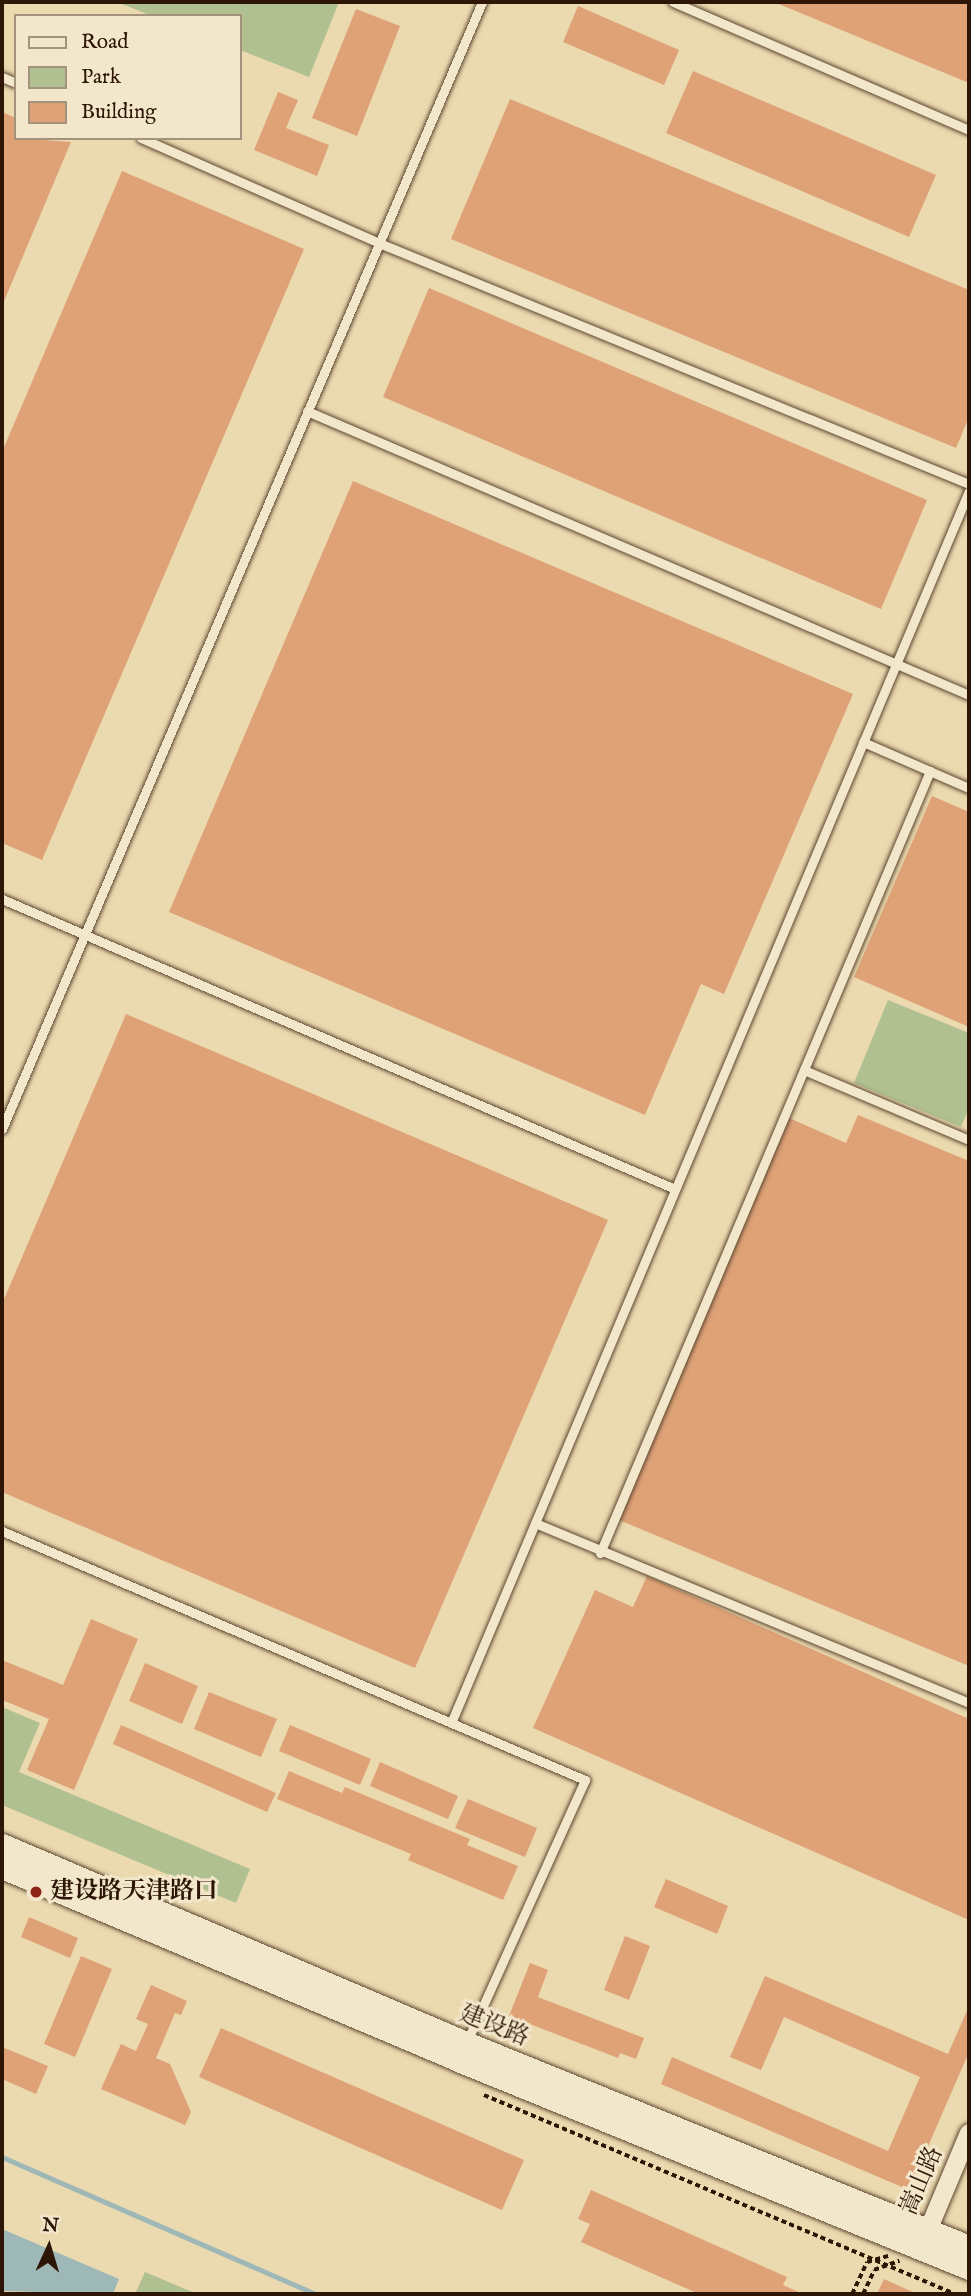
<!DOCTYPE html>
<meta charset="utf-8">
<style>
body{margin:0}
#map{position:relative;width:971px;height:2296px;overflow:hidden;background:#ebd9af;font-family:"IM FELL English","Noto Serif SC",serif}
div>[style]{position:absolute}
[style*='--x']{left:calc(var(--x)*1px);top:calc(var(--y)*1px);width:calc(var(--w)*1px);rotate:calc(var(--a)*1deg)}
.green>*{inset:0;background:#b1c090}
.water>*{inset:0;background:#9eb7b7}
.stream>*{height:5px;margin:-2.5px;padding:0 2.5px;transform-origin:2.5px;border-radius:2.5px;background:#9eb7b7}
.building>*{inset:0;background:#dfa277}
.path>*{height:3.5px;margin-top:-1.75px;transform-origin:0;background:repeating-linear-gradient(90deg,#2d1606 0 5px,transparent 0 8.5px)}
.roads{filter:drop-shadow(0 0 2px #5c4730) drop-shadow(0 0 2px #5c4730)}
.service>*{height:9px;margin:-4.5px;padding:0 4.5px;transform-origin:4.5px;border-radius:4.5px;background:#f2e6cb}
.minor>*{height:18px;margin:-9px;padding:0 9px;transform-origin:9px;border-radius:9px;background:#f2e6cb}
.tertiary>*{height:23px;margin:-11.5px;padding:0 11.5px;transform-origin:11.5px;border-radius:11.5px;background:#f2e6cb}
.dots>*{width:19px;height:19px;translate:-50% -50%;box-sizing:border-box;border:4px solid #f2e6cb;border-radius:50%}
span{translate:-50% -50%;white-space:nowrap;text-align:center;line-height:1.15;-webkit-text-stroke:6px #f2e6cb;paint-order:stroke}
.poi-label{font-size:24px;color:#2d1606;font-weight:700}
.left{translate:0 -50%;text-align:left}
.street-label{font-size:24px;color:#2d1606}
.frame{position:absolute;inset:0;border:4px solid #2d1606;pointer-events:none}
.legend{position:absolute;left:14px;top:14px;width:228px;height:126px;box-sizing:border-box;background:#f2e6cb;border:2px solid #a3937c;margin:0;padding:9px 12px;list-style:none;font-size:21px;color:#2d1606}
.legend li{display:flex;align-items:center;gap:14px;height:35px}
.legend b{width:35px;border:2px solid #a3937c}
.north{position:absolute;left:14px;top:2212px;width:70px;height:70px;-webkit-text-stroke:5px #f2e6cb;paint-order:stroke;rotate:4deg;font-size:19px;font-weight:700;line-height:28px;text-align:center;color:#2d1606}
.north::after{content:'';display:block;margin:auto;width:24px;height:32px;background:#2d1606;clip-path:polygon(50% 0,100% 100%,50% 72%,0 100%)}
</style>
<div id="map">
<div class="green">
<i style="clip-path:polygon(117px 2px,339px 2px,309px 77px,240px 50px,240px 16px,152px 16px)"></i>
<i style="clip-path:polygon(888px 1000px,969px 1033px,969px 1108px,961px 1127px,854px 1083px)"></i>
<i style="clip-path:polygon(2px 1707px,40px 1723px,19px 1772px,250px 1869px,236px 1903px,2px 1805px)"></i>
<i style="clip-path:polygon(145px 2272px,197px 2294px,135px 2294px)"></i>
</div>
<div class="water">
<i style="clip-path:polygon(2px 2229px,119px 2279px,113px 2294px,2px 2291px)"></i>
</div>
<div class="stream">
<i style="--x:2;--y:2157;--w:342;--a:23.6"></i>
</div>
<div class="building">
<i style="clip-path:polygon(774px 2px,969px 2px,969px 83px)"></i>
<i style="clip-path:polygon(578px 6px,679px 50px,664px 85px,563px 42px)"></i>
<i style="clip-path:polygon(356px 9px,400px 26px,357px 136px,312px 118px)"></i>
<i style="clip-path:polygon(693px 71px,936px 175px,909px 237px,666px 133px)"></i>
<i style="clip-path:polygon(278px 92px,298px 100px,286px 128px,329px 145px,317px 176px,254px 150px)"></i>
<i style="clip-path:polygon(510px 99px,969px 290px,969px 417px,956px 448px,451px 239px)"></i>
<i style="clip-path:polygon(2px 112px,16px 118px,16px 138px,71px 142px,2px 306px)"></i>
<i style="clip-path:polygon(122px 171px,304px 249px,42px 860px,2px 843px,2px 452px)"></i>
<i style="clip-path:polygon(429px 288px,927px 500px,881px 609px,383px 397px)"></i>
<i style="clip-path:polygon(353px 481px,853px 694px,724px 994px,701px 984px,645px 1115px,169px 912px)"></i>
<i style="clip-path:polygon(932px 796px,969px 812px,969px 1027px,854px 977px)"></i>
<i style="clip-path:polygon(126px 1014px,608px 1220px,415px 1668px,2px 1492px,2px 1304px)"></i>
<i style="clip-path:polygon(858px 1115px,969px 1161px,969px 1666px,619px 1520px,789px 1118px,846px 1143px)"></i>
<i style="clip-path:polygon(647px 1576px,969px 1719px,969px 1920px,533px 1728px,595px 1590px,633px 1607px)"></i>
<i style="clip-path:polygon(91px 1619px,138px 1639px,74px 1790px,27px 1770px,49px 1719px,2px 1700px,2px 1660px,63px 1685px)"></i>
<i style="clip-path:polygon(145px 1663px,198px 1686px,182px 1724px,129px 1701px)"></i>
<i style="clip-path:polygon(209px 1692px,277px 1719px,261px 1757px,194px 1729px)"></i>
<i style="clip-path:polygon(121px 1725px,276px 1793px,267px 1812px,113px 1744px)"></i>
<i style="clip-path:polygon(290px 1725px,371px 1759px,360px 1785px,279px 1751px)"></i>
<i style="clip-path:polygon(380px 1762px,458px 1796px,448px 1819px,370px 1786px)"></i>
<i style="clip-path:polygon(289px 1771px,342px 1793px,345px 1787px,470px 1839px,467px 1845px,518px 1866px,503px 1900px,408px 1860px,411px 1854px,277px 1799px)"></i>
<i style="clip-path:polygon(468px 1799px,537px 1828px,525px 1857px,455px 1828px)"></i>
<i style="clip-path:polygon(666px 1879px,728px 1906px,717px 1934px,654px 1907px)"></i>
<i style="clip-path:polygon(29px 1917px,78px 1938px,70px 1958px,21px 1937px)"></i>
<i style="clip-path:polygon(625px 1936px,650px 1946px,629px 2000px,604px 1990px)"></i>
<i style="clip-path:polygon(81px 1956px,112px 1969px,75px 2057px,44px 2044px)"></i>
<i style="clip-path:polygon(530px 1963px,548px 1970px,538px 1997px,644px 2038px,636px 2059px,620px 2053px,618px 2058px,509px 2016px)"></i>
<i style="clip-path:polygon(765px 1976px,948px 2054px,969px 2006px,969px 2052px,909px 2190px,661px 2084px,672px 2057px,888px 2151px,920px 2077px,784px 2017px,761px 2070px,730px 2057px)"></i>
<i style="clip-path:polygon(151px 1985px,187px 2001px,181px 2015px,175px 2013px,156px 2058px,170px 2064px,191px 2112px,185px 2125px,101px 2089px,121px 2044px,136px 2051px,148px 2024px,136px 2019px)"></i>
<i style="clip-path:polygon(221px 2028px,524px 2160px,502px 2210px,199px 2077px)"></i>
<i style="clip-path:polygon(2px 2047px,48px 2066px,36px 2094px,2px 2079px)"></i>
<i style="clip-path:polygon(591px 2190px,787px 2277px,783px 2285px,803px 2294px,699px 2294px,581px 2242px,590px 2224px,578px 2219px)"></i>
<i style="clip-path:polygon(884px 2279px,917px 2294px,877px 2294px)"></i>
</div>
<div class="path">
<i style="--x:484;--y:2095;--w:511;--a:22.9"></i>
<i style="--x:852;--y:2294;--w:35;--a:-65"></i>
<i style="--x:867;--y:2262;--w:22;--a:-16"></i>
<i style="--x:863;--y:2294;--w:26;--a:-65"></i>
<i style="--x:874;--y:2270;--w:27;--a:-20"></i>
</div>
<div class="roads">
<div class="service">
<i style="--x:673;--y:2;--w:322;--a:23.4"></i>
<i style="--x:2;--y:77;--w:15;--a:23"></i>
<i style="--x:141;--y:138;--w:260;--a:23.8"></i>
<i style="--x:379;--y:243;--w:637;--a:22.22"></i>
<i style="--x:307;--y:411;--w:720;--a:23.22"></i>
<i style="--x:863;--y:742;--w:116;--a:23.5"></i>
<i style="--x:2;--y:899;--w:733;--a:23.31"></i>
<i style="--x:804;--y:1070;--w:179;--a:23"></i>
<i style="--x:2;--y:1129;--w:1225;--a:-66.93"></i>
<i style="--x:535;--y:1523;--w:470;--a:22.5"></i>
<i style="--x:2;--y:1531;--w:634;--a:23.13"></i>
<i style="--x:585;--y:1780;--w:289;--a:114.3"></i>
<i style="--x:600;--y:1553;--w:849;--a:-67.12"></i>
<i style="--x:451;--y:1723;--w:1336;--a:-67.2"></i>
</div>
<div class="minor">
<i style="--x:924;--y:2240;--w:116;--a:-67.2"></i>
</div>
<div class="tertiary">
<i style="--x:2;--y:1845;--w:504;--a:23.11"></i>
<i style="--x:466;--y:2043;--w:543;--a:22.08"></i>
<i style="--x:2;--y:1867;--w:495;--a:22.9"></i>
<i style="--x:458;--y:2060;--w:552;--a:22.15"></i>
</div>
</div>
<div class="dots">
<i style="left:36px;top:1892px;background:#8f2418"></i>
</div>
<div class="poi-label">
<span class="left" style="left:50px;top:1892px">建设路天津路口</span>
</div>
<div class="street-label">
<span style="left:494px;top:2026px;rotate:22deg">建设路</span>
<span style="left:922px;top:2181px;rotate:-67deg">嵩山路</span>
</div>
<div class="frame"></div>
<ul class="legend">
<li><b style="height:9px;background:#f2e6cb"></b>Road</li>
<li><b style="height:19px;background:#b1c090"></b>Park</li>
<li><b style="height:19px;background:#dfa277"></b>Building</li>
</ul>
<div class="north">N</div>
</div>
